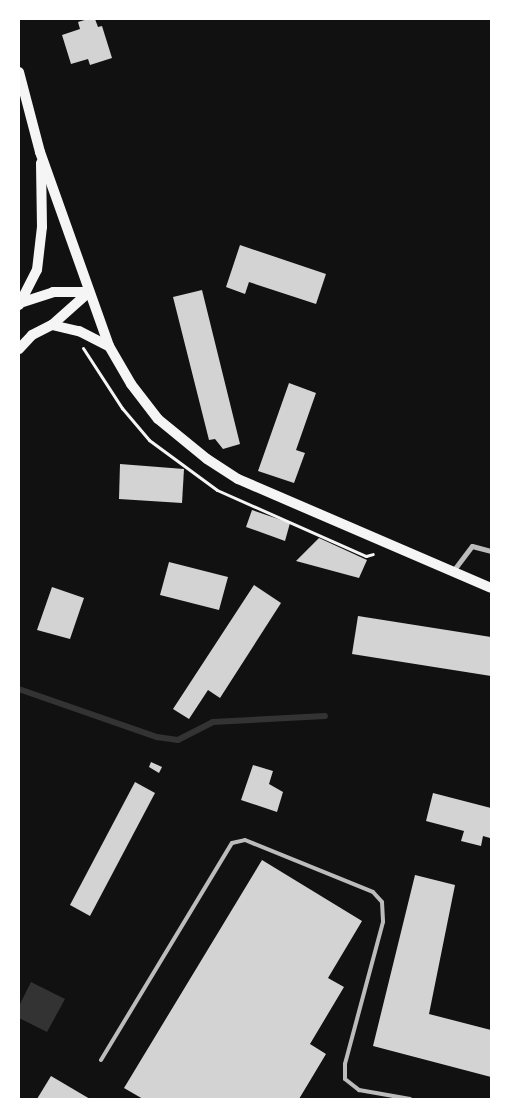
<!DOCTYPE html>
<style>
body{margin:0}
#map{position:relative;width:510px;height:1118px;overflow:hidden;background:#111;font-family:Helvetica,sans-serif}
div>[style]{position:absolute}
[style*='--x']{left:calc(var(--x)*1px);top:calc(var(--y)*1px);width:calc(var(--w)*1px);rotate:calc(var(--a)*1deg)}
.water>*{inset:0;background:#333}
.stream>*{height:5.5px;margin:-2.75px;padding:0 2.75px;transform-origin:2.75px;border-radius:2.75px;background:#333}
.building>*{inset:0;background:#d3d3d3}
.path>*{height:3px;margin:-1.5px;padding:0 1.5px;transform-origin:1.5px;border-radius:1.5px;background:#f5f5f5}
.service>*{height:4px;margin:-2px;padding:0 2px;transform-origin:2px;border-radius:2px;background:#bcbcbc}
.minor>*{height:5px;margin:-2.5px;padding:0 2.5px;transform-origin:2.5px;border-radius:2.5px;background:#bcbcbc}
.secondary>*{height:10px;margin:-5px;padding:0 5px;transform-origin:5px;border-radius:5px;background:#f5f5f5}
span{translate:-50% -50%;white-space:nowrap;text-align:center;line-height:1.15;-webkit-text-stroke:4px #fff;paint-order:stroke}
.frame{position:absolute;inset:0;border:20px solid #fff;pointer-events:none}
</style>
<div id="map">
<div class="water">
<i style="clip-path:polygon(31px 982px,65px 999px,47px 1032px,19px 1018px,19px 1006px)"></i>
</div>
<div class="stream">
<i style="--x:19;--y:689;--w:146;--a:19.2"></i>
<i style="--x:157;--y:737;--w:21;--a:8"></i>
<i style="--x:178;--y:740;--w:39;--a:-27"></i>
<i style="--x:213;--y:722;--w:112;--a:-3.1"></i>
</div>
<div class="building">
<i style="clip-path:polygon(88px 19px,95px 19px,98px 27px,102px 26px,112px 58px,90px 65px,88px 59px,71px 64px,62px 35px,80px 29px,78px 22px)"></i>
<i style="clip-path:polygon(240px 245px,326px 274px,316px 304px,249px 282px,245px 294px,226px 287px)"></i>
<i style="clip-path:polygon(202px 290px,240px 444px,223px 449px,215px 439px,209px 440px,173px 297px)"></i>
<i style="clip-path:polygon(289px 383px,316px 393px,296px 450px,305px 453px,294px 483px,258px 471px)"></i>
<i style="clip-path:polygon(120px 464px,184px 469px,182px 503px,119px 499px)"></i>
<i style="clip-path:polygon(252px 510px,290px 523px,285px 541px,246px 527px)"></i>
<i style="clip-path:polygon(319px 538px,367px 560px,359px 578px,296px 561px)"></i>
<i style="clip-path:polygon(169px 562px,228px 577px,219px 610px,160px 595px)"></i>
<i style="clip-path:polygon(254px 585px,281px 603px,220px 698px,208px 690px,189px 719px,173px 709px)"></i>
<i style="clip-path:polygon(52px 587px,84px 598px,70px 639px,37px 630px)"></i>
<i style="clip-path:polygon(358px 616px,491px 637px,491px 676px,352px 654px)"></i>
<i style="clip-path:polygon(151px 762px,162px 767px,159px 773px,149px 767px)"></i>
<i style="clip-path:polygon(253px 765px,273px 771px,269px 784px,283px 792px,277px 812px,241px 800px)"></i>
<i style="clip-path:polygon(135px 782px,155px 793px,90px 916px,70px 905px)"></i>
<i style="clip-path:polygon(433px 793px,491px 808px,490px 838px,483px 836px,481px 846px,461px 841px,464px 831px,426px 821px)"></i>
<i style="clip-path:polygon(262px 860px,362px 921px,328px 978px,344px 987px,310px 1044px,326px 1054px,299px 1099px,143px 1099px,124px 1088px)"></i>
<i style="clip-path:polygon(415px 875px,455px 885px,429px 1014px,491px 1030px,491px 1077px,373px 1046px)"></i>
<i style="clip-path:polygon(51px 1076px,90px 1099px,37px 1099px)"></i>
</div>
<div class="path">
<i style="--x:83;--y:348;--w:72;--a:57"></i>
<i style="--x:122;--y:408;--w:42;--a:49.8"></i>
<i style="--x:149;--y:440;--w:84;--a:36.3"></i>
<i style="--x:217;--y:490;--w:163;--a:23.9"></i>
<i style="--x:366;--y:556;--w:7;--a:-16"></i>
</div>
<div class="service">
<i style="--x:101;--y:1060;--w:253;--a:-58.9"></i>
<i style="--x:232;--y:843;--w:13;--a:-13"></i>
<i style="--x:245;--y:840;--w:138;--a:22.1"></i>
<i style="--x:373;--y:892;--w:13;--a:48"></i>
<i style="--x:382;--y:902;--w:20;--a:87"></i>
<i style="--x:383;--y:922;--w:147;--a:105"></i>
<i style="--x:345;--y:1064;--w:15;--a:90"></i>
<i style="--x:345;--y:1079;--w:18;--a:38"></i>
<i style="--x:359;--y:1090;--w:52;--a:10"></i>
</div>
<div class="minor">
<i style="--x:453;--y:571;--w:31;--a:-53"></i>
<i style="--x:472;--y:546;--w:20;--a:15"></i>
</div>
<div class="secondary">
<i style="--x:19;--y:72;--w:83;--a:75.3"></i>
<i style="--x:40;--y:152;--w:206;--a:70.4"></i>
<i style="--x:109;--y:346;--w:44;--a:59.9"></i>
<i style="--x:131;--y:384;--w:44;--a:52.4"></i>
<i style="--x:158;--y:419;--w:63;--a:39.2"></i>
<i style="--x:207;--y:459;--w:37;--a:33"></i>
<i style="--x:238;--y:479;--w:275;--a:23.3"></i>
<i style="--x:20;--y:303;--w:35;--a:-18"></i>
<i style="--x:53;--y:292;--w:36;--a:0"></i>
<i style="--x:19;--y:305;--w:39;--a:-63"></i>
<i style="--x:37;--y:270;--w:43;--a:-83.4"></i>
<i style="--x:42;--y:227;--w:64;--a:-90.9"></i>
<i style="--x:52;--y:325;--w:50;--a:-41.7"></i>
<i style="--x:19;--y:349;--w:19;--a:-47"></i>
<i style="--x:32;--y:335;--w:22;--a:-27"></i>
<i style="--x:52;--y:325;--w:28;--a:13"></i>
<i style="--x:79;--y:331;--w:34;--a:27"></i>
</div>
<div class="frame"></div>
</div>
